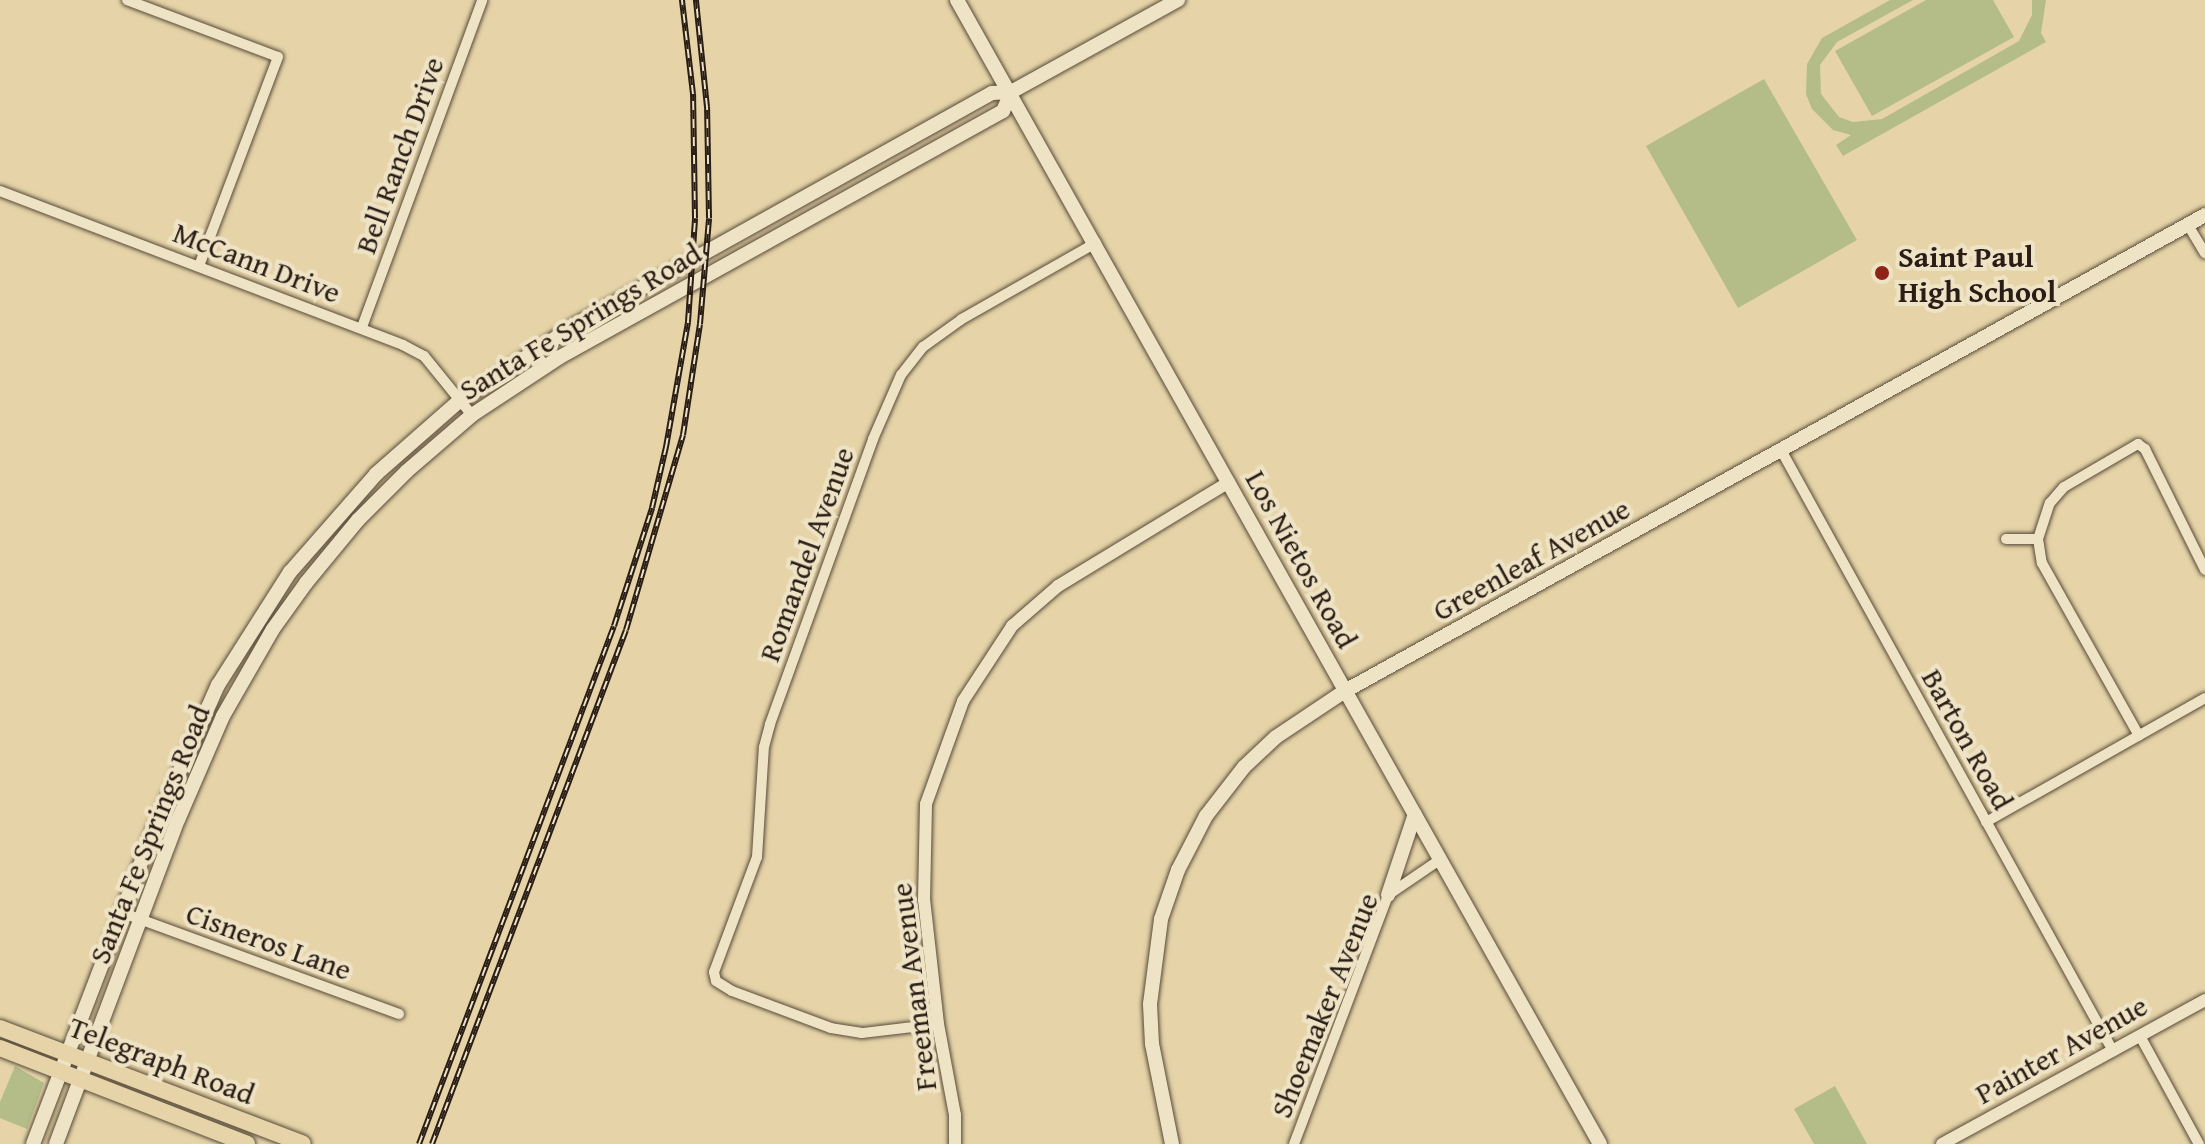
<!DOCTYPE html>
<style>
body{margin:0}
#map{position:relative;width:2205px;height:1144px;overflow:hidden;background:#e6d4a8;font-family:"Gentium Book Plus",serif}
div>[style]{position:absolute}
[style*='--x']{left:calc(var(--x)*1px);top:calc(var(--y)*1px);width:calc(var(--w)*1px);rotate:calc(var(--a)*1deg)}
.green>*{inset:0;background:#b4bd88}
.roads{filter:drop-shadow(0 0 2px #584b3a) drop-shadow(0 0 2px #584b3a)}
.minor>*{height:10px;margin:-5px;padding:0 5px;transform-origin:5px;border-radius:5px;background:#efe3c6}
.tertiary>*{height:12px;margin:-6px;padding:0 6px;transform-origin:6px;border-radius:6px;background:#efe3c6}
.secondary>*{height:14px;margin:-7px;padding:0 7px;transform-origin:7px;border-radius:7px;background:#efe3c6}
.primary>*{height:16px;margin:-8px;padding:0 8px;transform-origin:8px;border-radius:8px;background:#e6d4a8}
.rail>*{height:6px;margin-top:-3px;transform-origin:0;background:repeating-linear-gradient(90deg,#efe3c6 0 9px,#291d15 0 18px);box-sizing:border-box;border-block:2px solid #291d15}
.dots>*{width:22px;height:22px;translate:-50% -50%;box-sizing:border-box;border:4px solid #efe3c6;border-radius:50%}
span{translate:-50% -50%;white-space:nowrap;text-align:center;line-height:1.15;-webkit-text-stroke:8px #efe3c6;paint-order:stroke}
.street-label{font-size:30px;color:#291d15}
.poi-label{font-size:30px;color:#291d15;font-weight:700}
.left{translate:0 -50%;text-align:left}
</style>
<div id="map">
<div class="green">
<i style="clip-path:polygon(1890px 0,1913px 0,1837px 42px,1820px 65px,1821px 94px,1839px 117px,1853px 122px,1882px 119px,2019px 41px,2032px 15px,2032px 0,2046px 0,2041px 33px,2046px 42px,1843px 156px,1836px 145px,1851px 135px,1833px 130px,1812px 109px,1806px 94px,1807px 64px,1822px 38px)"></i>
<i style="clip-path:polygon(1926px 0,1993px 0,2014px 37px,1872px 116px,1835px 51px)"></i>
<i style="clip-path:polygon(1764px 79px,1857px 240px,1738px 308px,1646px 146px)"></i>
<i style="clip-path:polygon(15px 1066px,44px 1083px,27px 1129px,0 1118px,0 1102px)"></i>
<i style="clip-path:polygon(1835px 1086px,1867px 1144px,1814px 1144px,1794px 1109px)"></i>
</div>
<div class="roads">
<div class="minor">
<i style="--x:127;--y:0;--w:161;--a:20.7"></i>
<i style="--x:278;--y:57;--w:223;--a:110.7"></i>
<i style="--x:0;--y:191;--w:431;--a:20.9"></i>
<i style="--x:403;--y:345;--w:24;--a:28"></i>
<i style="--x:424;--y:356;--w:76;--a:50.9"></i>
<i style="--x:2188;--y:225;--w:33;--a:59"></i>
<i style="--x:362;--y:327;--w:348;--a:-69.8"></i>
<i style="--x:1781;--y:450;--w:687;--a:61.08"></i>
<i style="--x:2006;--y:539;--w:32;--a:0"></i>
<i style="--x:2038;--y:539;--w:24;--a:81"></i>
<i style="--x:2042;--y:563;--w:198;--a:60.7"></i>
<i style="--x:2038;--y:539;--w:38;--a:-72"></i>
<i style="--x:2050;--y:503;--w:21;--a:-49"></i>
<i style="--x:2064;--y:487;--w:86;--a:-30.2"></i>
<i style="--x:2138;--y:444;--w:9;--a:36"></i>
<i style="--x:2145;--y:449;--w:135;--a:63.6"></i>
<i style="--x:1986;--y:822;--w:252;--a:-29.5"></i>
<i style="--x:123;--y:913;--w:294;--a:20.1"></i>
<i style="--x:938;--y:1024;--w:77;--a:173.2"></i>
<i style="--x:862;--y:1033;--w:31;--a:-171"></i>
<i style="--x:831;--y:1028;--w:106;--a:-159.5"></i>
<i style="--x:732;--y:991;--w:19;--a:-148"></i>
<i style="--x:716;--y:981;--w:9;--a:-103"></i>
<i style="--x:714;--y:972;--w:123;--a:-69.5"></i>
<i style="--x:757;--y:857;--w:110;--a:-86.4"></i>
<i style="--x:764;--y:747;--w:24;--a:-75"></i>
<i style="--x:770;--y:724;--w:303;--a:-70.1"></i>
<i style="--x:873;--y:439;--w:70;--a:-66.4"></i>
<i style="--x:901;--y:375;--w:36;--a:-52"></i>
<i style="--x:923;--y:347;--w:48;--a:-35.7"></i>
<i style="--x:962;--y:319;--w:154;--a:-29.6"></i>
<i style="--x:2140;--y:1036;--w:123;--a:61.4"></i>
<i style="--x:1294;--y:1144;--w:266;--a:-69.3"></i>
<i style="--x:1388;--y:895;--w:64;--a:-34.2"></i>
</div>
<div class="tertiary">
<i style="--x:955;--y:1144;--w:29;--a:-90"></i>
<i style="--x:955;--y:1115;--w:93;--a:-100.6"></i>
<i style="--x:938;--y:1024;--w:125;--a:-96.4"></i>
<i style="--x:924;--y:900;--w:96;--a:-88.8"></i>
<i style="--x:926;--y:804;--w:109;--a:-70.2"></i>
<i style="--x:963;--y:701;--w:90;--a:-56.8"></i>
<i style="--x:1012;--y:626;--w:61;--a:-41"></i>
<i style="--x:1058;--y:586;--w:200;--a:-31.3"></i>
<i style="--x:1942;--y:1144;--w:300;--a:-28.7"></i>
</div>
<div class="secondary">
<i style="--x:957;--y:0;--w:1312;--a:60.66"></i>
<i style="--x:1388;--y:895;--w:85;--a:-71.6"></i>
<i style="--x:33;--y:1144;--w:340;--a:-69"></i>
<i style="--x:155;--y:827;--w:155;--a:-66.1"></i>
<i style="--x:218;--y:685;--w:134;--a:-57.5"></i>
<i style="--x:290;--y:572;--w:130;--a:-48.7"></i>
<i style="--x:376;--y:474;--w:111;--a:-41.3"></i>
<i style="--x:459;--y:401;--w:141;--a:-33.1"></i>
<i style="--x:577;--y:324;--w:475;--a:-29.1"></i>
<i style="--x:992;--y:93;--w:19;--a:-3"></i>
<i style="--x:1011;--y:92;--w:191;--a:-28.9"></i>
<i style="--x:56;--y:1144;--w:346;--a:-69.4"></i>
<i style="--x:178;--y:820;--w:113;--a:-66.6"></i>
<i style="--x:223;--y:716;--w:100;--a:-60.1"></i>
<i style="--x:273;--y:629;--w:57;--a:-54.3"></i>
<i style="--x:306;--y:583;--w:82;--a:-50.5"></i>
<i style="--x:358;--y:520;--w:69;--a:-45"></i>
<i style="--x:407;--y:471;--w:86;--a:-40.7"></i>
<i style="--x:472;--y:415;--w:105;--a:-33.4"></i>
<i style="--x:560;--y:357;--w:507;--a:-29.04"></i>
<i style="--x:1003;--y:111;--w:21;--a:-67"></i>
<i style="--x:1172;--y:1144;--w:102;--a:-101.3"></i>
<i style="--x:1152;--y:1044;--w:40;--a:-92.9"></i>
<i style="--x:1150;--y:1004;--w:86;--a:-82.6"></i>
<i style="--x:1161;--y:919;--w:52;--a:-70.9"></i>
<i style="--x:1178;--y:870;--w:61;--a:-62.6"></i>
<i style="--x:1206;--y:816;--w:62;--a:-52.2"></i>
<i style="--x:1244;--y:767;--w:44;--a:-43.2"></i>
<i style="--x:1276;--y:737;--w:83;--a:-33.7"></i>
<i style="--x:1345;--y:691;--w:983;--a:-28.96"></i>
</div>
<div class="primary">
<i style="--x:0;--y:1028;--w:324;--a:20.9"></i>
<i style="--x:0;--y:1048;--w:265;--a:21.2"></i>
</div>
</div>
<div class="rail">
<i style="--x:419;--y:1144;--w:553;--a:-69.37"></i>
<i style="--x:614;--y:626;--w:124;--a:-72.1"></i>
<i style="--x:652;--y:508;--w:63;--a:-77.1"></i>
<i style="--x:666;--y:447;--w:127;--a:-80"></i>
<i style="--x:688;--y:322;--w:104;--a:-86.1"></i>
<i style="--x:695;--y:218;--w:124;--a:-90.9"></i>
<i style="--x:693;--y:94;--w:95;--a:-96.7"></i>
<i style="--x:432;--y:1144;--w:549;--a:-69.32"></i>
<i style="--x:626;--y:630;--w:203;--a:-73.7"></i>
<i style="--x:683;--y:435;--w:112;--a:-81.3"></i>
<i style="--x:700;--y:324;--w:106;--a:-85.1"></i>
<i style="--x:709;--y:218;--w:111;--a:-91"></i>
<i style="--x:707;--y:107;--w:108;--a:-95.9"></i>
</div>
<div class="dots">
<i style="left:1882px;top:273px;background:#8f2418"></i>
</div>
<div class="street-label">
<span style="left:399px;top:155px;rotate:-70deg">Bell Ranch Drive</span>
<span style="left:257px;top:262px;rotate:21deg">McCann Drive</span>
<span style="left:580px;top:321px;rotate:-31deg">Santa Fe Springs Road</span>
<span style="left:806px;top:554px;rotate:-70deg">Romandel Avenue</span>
<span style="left:1302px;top:559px;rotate:61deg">Los Nietos Road</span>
<span style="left:1531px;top:559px;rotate:-29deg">Greenleaf Avenue</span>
<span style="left:1968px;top:739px;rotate:61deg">Barton Road</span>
<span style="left:149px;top:834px;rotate:-68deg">Santa Fe Springs Road</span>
<span style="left:269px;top:941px;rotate:20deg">Cisneros Lane</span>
<span style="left:913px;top:987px;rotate:-97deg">Freeman Avenue</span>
<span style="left:1324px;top:1005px;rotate:-68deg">Shoemaker Avenue</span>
<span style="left:2061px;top:1049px;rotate:-29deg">Painter Avenue</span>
<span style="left:162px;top:1060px;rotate:21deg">Telegraph Road</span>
</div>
<div class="poi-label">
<span class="left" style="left:1898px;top:273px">Saint Paul<br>High School</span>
</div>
</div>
